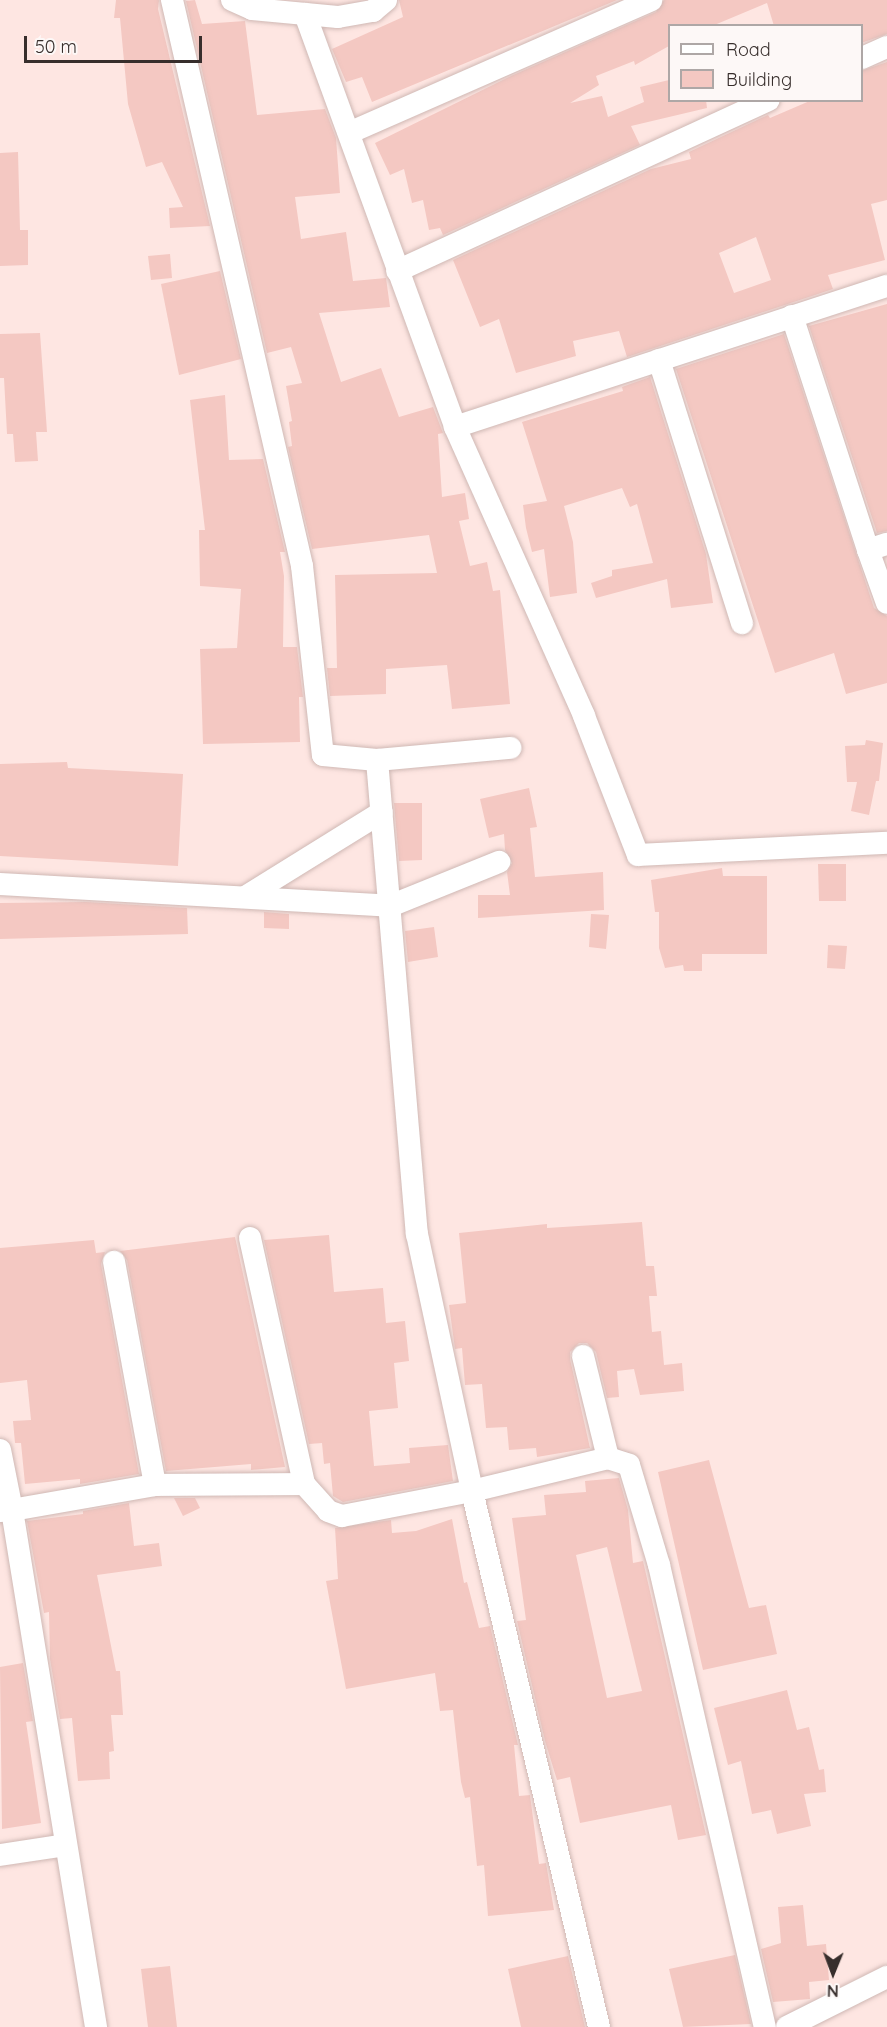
<!DOCTYPE html>
<style>
body{margin:0}
#map{position:relative;width:887px;height:2027px;overflow:hidden;background:#fee6e2;font-family:Quicksand,sans-serif}
div>[style]{position:absolute}
[style*='--x']{left:calc(var(--x)*1px);top:calc(var(--y)*1px);width:calc(var(--w)*1px);rotate:calc(var(--a)*1deg)}
.building>*{inset:0;background:#f4c8c2}
.roads{filter:drop-shadow(0 0 2px #cfb8b4) drop-shadow(0 0 2px #cfb8b4)}
.minor>*{height:22px;margin:-11px;padding:0 11px;transform-origin:11px;border-radius:11px;background:#fff}
span{translate:-50% -50%;white-space:nowrap;text-align:center;line-height:1.15;-webkit-text-stroke:4.5px #fdf8f7;paint-order:stroke}
.legend{position:absolute;left:668px;top:24px;width:195px;height:78px;box-sizing:border-box;background:#fdf8f7;border:2px solid #aea7a6;margin:0;padding:8px 10px;list-style:none;font-size:18px;color:#372e2c}
.legend li{display:flex;align-items:center;gap:12px;height:30px}
.legend b{width:30px;border:2px solid #aea7a6}
.north{position:absolute;left:803px;top:1943px;width:60px;height:60px;-webkit-text-stroke:4px #fdf8f7;paint-order:stroke;rotate:181deg;font-size:16px;font-weight:700;line-height:24px;text-align:center;color:#372e2c}
.north::after{content:'';display:block;margin:auto;width:21px;height:27px;background:#372e2c;clip-path:polygon(50% 0,100% 100%,50% 72%,0 100%)}
.scale{position:absolute;left:24px;top:36px;width:178px;height:27px;box-sizing:border-box;border:3px solid #372e2c;border-top:0;padding-left:8px;font-size:18px;line-height:21px;white-space:nowrap;color:#372e2c;-webkit-text-stroke:4px #fdf8f7;paint-order:stroke}
</style>
<div id="map">
<div class="building">
<i style="clip-path:polygon(116px 0,159px 0,158px 9px,210px 226px,170px 228px,169px 208px,183px 207px,162px 162px,146px 167px,128px 104px,120px 18px,114px 18px)"></i>
<i style="clip-path:polygon(195px 0,202px 24px,245px 21px,257px 115px,325px 109px,336px 138px,340px 193px,295px 197px,301px 239px,346px 232px,353px 281px,386px 278px,390px 307px,319px 313px,341px 382px,381px 368px,399px 417px,433px 407px,443px 433px,438px 434px,442px 497px,465px 493px,469px 519px,459px 521px,470px 566px,487px 562px,493px 591px,500px 590px,510px 704px,452px 709px,447px 665px,386px 669px,386px 694px,330px 696px,327px 668px,337px 668px,335px 575px,437px 573px,429px 535px,312px 549px,288px 447px,292px 446px,289px 422px,292px 421px,286px 386px,302px 383px,291px 347px,267px 353px,186px 1px)"></i>
<i style="clip-path:polygon(399px 0,617px 0,372px 102px,362px 77px,346px 82px,332px 49px,403px 17px)"></i>
<i style="clip-path:polygon(664px 0,887px 0,887px 34px,861px 43px,861px 26px,774px 26px,767px 3px,712px 26px,669px 26px,669px 46px,635px 65px,634px 61px,596px 76px,599px 85px,570px 103px,602px 96px,608px 117px,644px 102px,640px 87px,669px 80px,669px 100px,706px 100px,707px 108px,631px 126px,640px 145px,443px 235px,440px 228px,429px 230px,423px 200px,412px 203px,404px 169px,390px 175px,375px 143px,511px 76px,656px 12px)"></i>
<i style="clip-path:polygon(evenodd,887px 62px,887px 200px,871px 204px,885px 260px,828px 275px,833px 289px,627px 357px,619px 331px,573px 341px,576px 356px,516px 373px,499px 319px,480px 327px,453px 260px,651px 169px,691px 159px,689px 152px,768px 115px,770px 118px,812px 100px,861px 100px,861px 71px,887px 62px,756px 237px,771px 280px,734px 293px,719px 253px,756px 237px)"></i>
<i style="clip-path:polygon(18px 152px,20px 230px,28px 230px,28px 265px,0 266px,0 153px)"></i>
<i style="clip-path:polygon(170px 254px,172px 278px,151px 280px,148px 256px)"></i>
<i style="clip-path:polygon(220px 271px,241px 359px,179px 375px,161px 284px)"></i>
<i style="clip-path:polygon(887px 304px,887px 531px,877px 533px,809px 326px)"></i>
<i style="clip-path:polygon(40px 333px,47px 432px,36px 432px,38px 461px,15px 462px,13px 434px,7px 434px,4px 378px,0 378px,0 334px)"></i>
<i style="clip-path:polygon(784px 334px,874px 608px,887px 616px,887px 683px,846px 694px,834px 653px,775px 673px,676px 369px)"></i>
<i style="clip-path:polygon(650px 377px,706px 554px,713px 603px,671px 608px,667px 579px,596px 598px,591px 583px,612px 576px,612px 570px,653px 563px,637px 504px,630px 507px,622px 488px,564px 506px,573px 542px,577px 593px,550px 597px,544px 549px,532px 552px,526px 528px,523px 505px,547px 501px,522px 422px,623px 391px,622px 387px)"></i>
<i style="clip-path:polygon(225px 395px,229px 460px,263px 459px,285px 552px,280px 552px,284px 576px,283px 647px,297px 647px,303px 697px,299px 697px,300px 742px,203px 744px,200px 649px,237px 648px,241px 589px,200px 586px,199px 530px,205px 530px,190px 400px)"></i>
<i style="clip-path:polygon(866px 740px,883px 743px,879px 781px,876px 781px,869px 815px,851px 811px,857px 782px,847px 782px,845px 746px,865px 745px)"></i>
<i style="clip-path:polygon(67px 762px,68px 768px,183px 774px,178px 866px,0 856px,0 764px)"></i>
<i style="clip-path:polygon(529px 788px,537px 827px,530px 828px,535px 877px,603px 872px,604px 910px,478px 918px,478px 895px,510px 895px,507px 872px,512px 863px,505px 850px,504px 834px,489px 838px,480px 799px)"></i>
<i style="clip-path:polygon(394px 803px,422px 803px,422px 860px,399px 861px)"></i>
<i style="clip-path:polygon(818px 864px,846px 864px,846px 901px,819px 901px)"></i>
<i style="clip-path:polygon(722px 868px,723px 876px,767px 876px,767px 954px,702px 954px,702px 971px,684px 971px,683px 965px,665px 968px,659px 948px,659px 912px,655px 912px,651px 880px)"></i>
<i style="clip-path:polygon(86px 902px,187px 908px,188px 934px,0 939px,0 903px)"></i>
<i style="clip-path:polygon(264px 912px,289px 914px,289px 929px,264px 928px)"></i>
<i style="clip-path:polygon(591px 914px,609px 915px,606px 949px,589px 947px)"></i>
<i style="clip-path:polygon(434px 927px,438px 957px,408px 962px,405px 931px)"></i>
<i style="clip-path:polygon(828px 945px,847px 946px,845px 969px,827px 968px)"></i>
<i style="clip-path:polygon(642px 1222px,646px 1266px,654px 1266px,657px 1296px,649px 1296px,652px 1332px,661px 1331px,664px 1365px,682px 1363px,684px 1391px,640px 1395px,634px 1369px,617px 1371px,619px 1397px,607px 1398px,596px 1352px,587px 1343px,579px 1343px,570px 1352px,570px 1359px,590px 1448px,537px 1457px,536px 1448px,509px 1450px,507px 1427px,486px 1428px,482px 1384px,465px 1385px,462px 1348px,455px 1349px,449px 1305px,466px 1303px,459px 1233px,547px 1224px,547px 1228px)"></i>
<i style="clip-path:polygon(329px 1235px,334px 1292px,383px 1288px,386px 1323px,405px 1321px,409px 1361px,394px 1363px,398px 1408px,369px 1411px,374px 1466px,410px 1463px,409px 1448px,448px 1445px,453px 1481px,343px 1502px,333px 1496px,330px 1463px,324px 1464px,322px 1443px,309px 1444px,264px 1240px)"></i>
<i style="clip-path:polygon(235px 1237px,285px 1467px,251px 1470px,251px 1464px,166px 1471px,127px 1260px,120px 1251px)"></i>
<i style="clip-path:polygon(94px 1240px,96px 1253px,105px 1252px,101px 1264px,139px 1474px,80px 1484px,80px 1479px,25px 1484px,21px 1443px,15px 1443px,13px 1421px,31px 1420px,27px 1380px,0 1383px,0 1248px)"></i>
<i style="clip-path:polygon(709px 1460px,749px 1608px,766px 1605px,777px 1654px,703px 1670px,658px 1472px)"></i>
<i style="clip-path:polygon(evenodd,619px 1478px,628px 1510px,633px 1563px,643px 1561px,706px 1835px,678px 1840px,671px 1805px,580px 1823px,570px 1777px,557px 1780px,545px 1741px,517px 1621px,526px 1620px,512px 1518px,546px 1515px,544px 1495px,586px 1492px,585px 1481px,619px 1478px,607px 1547px,642px 1691px,607px 1698px,576px 1555px,607px 1547px)"></i>
<i style="clip-path:polygon(174px 1498px,195px 1498px,200px 1508px,183px 1516px)"></i>
<i style="clip-path:polygon(129px 1503px,134px 1546px,159px 1543px,162px 1566px,97px 1575px,116px 1671px,120px 1671px,123px 1715px,111px 1715px,114px 1751px,109px 1752px,110px 1779px,78px 1781px,72px 1718px,60px 1719px,50px 1659px,49px 1612px,44px 1613px,27px 1521px,83px 1514px,83px 1511px)"></i>
<i style="clip-path:polygon(452px 1519px,464px 1583px,467px 1582px,479px 1628px,490px 1626px,518px 1745px,514px 1745px,519px 1796px,530px 1795px,539px 1864px,546px 1863px,554px 1910px,488px 1916px,484px 1865px,477px 1866px,470px 1797px,465px 1798px,461px 1782px,453px 1710px,440px 1711px,435px 1673px,346px 1689px,326px 1581px,338px 1579px,335px 1528px,391px 1520px,392px 1533px,416px 1531px)"></i>
<i style="clip-path:polygon(23px 1663px,33px 1721px,26px 1722px,41px 1823px,2px 1829px,0 1667px)"></i>
<i style="clip-path:polygon(787px 1690px,797px 1730px,809px 1727px,819px 1770px,824px 1769px,826px 1792px,804px 1794px,811px 1826px,777px 1834px,771px 1810px,752px 1814px,741px 1761px,728px 1765px,714px 1708px)"></i>
<i style="clip-path:polygon(803px 1905px,807px 1946px,826px 1944px,829px 1980px,809px 1982px,810px 1999px,773px 2002px,761px 1949px,781px 1943px,778px 1907px)"></i>
<i style="clip-path:polygon(735px 1955px,751px 2024px,683px 2027px,669px 1969px)"></i>
<i style="clip-path:polygon(568px 1956px,585px 2027px,521px 2027px,508px 1969px)"></i>
<i style="clip-path:polygon(170px 1966px,177px 2027px,148px 2027px,141px 1969px)"></i>
</div>
<div class="roads">
<div class="minor">
<i style="--x:172;--y:0;--w:581;--a:77.06"></i>
<i style="--x:302;--y:566;--w:190;--a:83.7"></i>
<i style="--x:323;--y:755;--w:54;--a:5.3"></i>
<i style="--x:377;--y:760;--w:476;--a:85.2"></i>
<i style="--x:417;--y:1234;--w:263;--a:77.9"></i>
<i style="--x:472;--y:1491;--w:551;--a:76.67"></i>
<i style="--x:232;--y:0;--w:22;--a:24"></i>
<i style="--x:252;--y:9;--w:86;--a:5.3"></i>
<i style="--x:338;--y:17;--w:36;--a:-10"></i>
<i style="--x:373;--y:11;--w:17;--a:-40"></i>
<i style="--x:305;--y:14;--w:439;--a:70"></i>
<i style="--x:455;--y:427;--w:316;--a:65.9"></i>
<i style="--x:584;--y:716;--w:149;--a:68.8"></i>
<i style="--x:638;--y:855;--w:249;--a:-2.8"></i>
<i style="--x:862;--y:58;--w:27;--a:-24"></i>
<i style="--x:351;--y:132;--w:328;--a:-23.7"></i>
<i style="--x:397;--y:271;--w:409;--a:-24.7"></i>
<i style="--x:792;--y:316;--w:246;--a:72"></i>
<i style="--x:868;--y:550;--w:20;--a:-18"></i>
<i style="--x:659;--y:360;--w:276;--a:72.5"></i>
<i style="--x:455;--y:427;--w:454;--a:-18.1"></i>
<i style="--x:868;--y:550;--w:56;--a:70.3"></i>
<i style="--x:377;--y:760;--w:134;--a:-5.2"></i>
<i style="--x:0;--y:884;--w:391;--a:3.2"></i>
<i style="--x:390;--y:906;--w:118;--a:-22"></i>
<i style="--x:245;--y:897;--w:161;--a:-31.8"></i>
<i style="--x:250;--y:1238;--w:252;--a:77.6"></i>
<i style="--x:304;--y:1484;--w:36;--a:48"></i>
<i style="--x:328;--y:1511;--w:15;--a:20"></i>
<i style="--x:342;--y:1516;--w:132;--a:-10.9"></i>
<i style="--x:472;--y:1491;--w:140;--a:-13.6"></i>
<i style="--x:608;--y:1458;--w:22;--a:18"></i>
<i style="--x:629;--y:1465;--w:104;--a:73.3"></i>
<i style="--x:659;--y:1565;--w:474;--a:77.1"></i>
<i style="--x:583;--y:1356;--w:105;--a:76.2"></i>
<i style="--x:0;--y:1450;--w:61;--a:78.7"></i>
<i style="--x:12;--y:1510;--w:12;--a:175"></i>
<i style="--x:155;--y:1485;--w:149;--a:-0.4"></i>
<i style="--x:0;--y:1855;--w:66;--a:-8.7"></i>
<i style="--x:96;--y:2027;--w:524;--a:-99.23"></i>
<i style="--x:12;--y:1510;--w:145;--a:-9.9"></i>
<i style="--x:155;--y:1485;--w:227;--a:-100.4"></i>
<i style="--x:787;--y:2027;--w:112;--a:-26.6"></i>
</div>
</div>
<ul class="legend">
<li><b style="height:8px;background:#fff"></b>Road</li>
<li><b style="height:16px;background:#f4c8c2"></b>Building</li>
</ul>
<div class="north">N</div>
<div class="scale">50 m</div>
</div>
